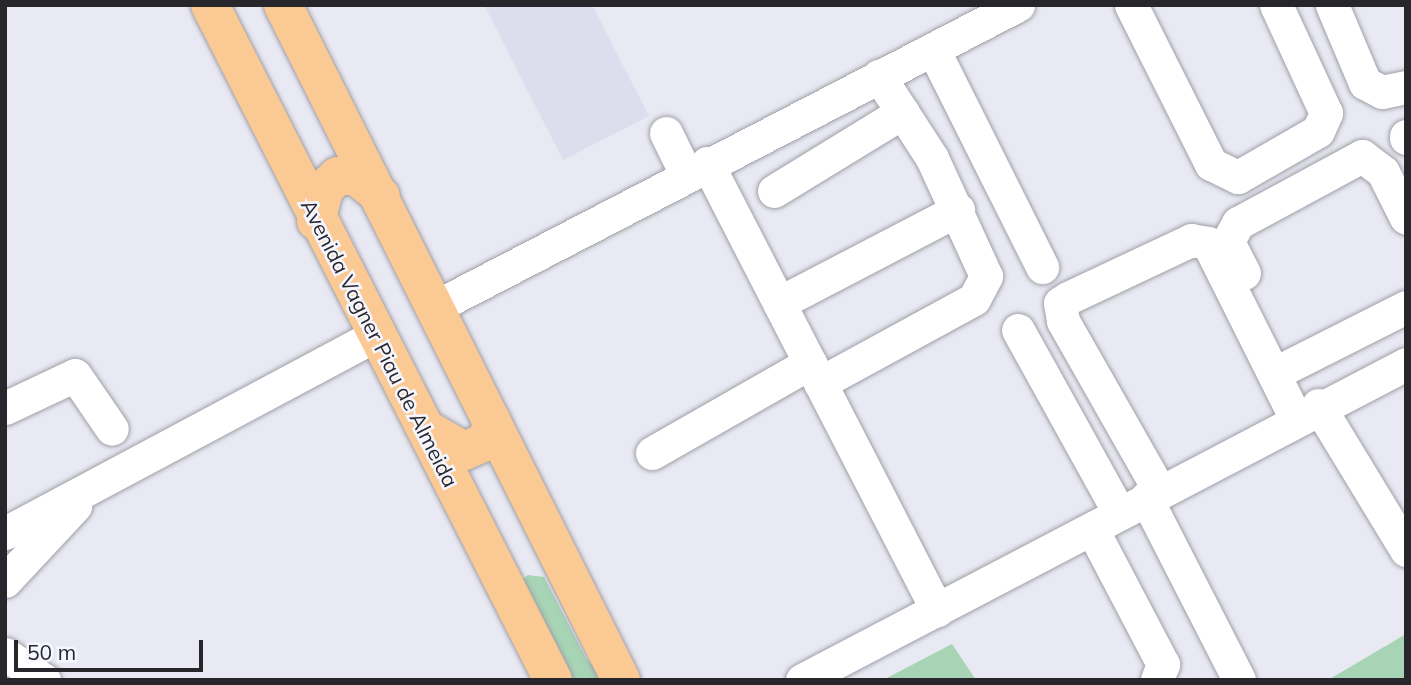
<!DOCTYPE html>
<style>
body{margin:0}
#map{position:relative;width:1411px;height:685px;overflow:hidden;background:#e8e9f2;font-family:Mulish,sans-serif}
div>[style]{position:absolute}
[style*='--x']{left:calc(var(--x)*1px);top:calc(var(--y)*1px);width:calc(var(--w)*1px);rotate:calc(var(--a)*1deg)}
.built>*{inset:0;background:#dcdded}
.green>*{inset:0;background:#a7d4b5}
.roads{filter:drop-shadow(0 0 2px #9f9fa8) drop-shadow(0 0 2px #9f9fa8)}
.minor>*{height:33px;margin:-16.5px;padding:0 16.5px;transform-origin:16.5px;border-radius:16.5px;background:#fff}
.major>*{height:38px;margin:-19px;padding:0 19px;transform-origin:19px;border-radius:19px;background:#fbc993}
span{translate:-50% -50%;white-space:nowrap;text-align:center;line-height:1.15;-webkit-text-stroke:5px #f5f6ff;paint-order:stroke}
.street-label{font-size:21px;color:#27272b}
.frame{position:absolute;inset:0;border:7px solid #27272b;pointer-events:none}
.scale{position:absolute;left:14px;top:640px;width:189px;height:32px;box-sizing:border-box;border:4px solid #27272b;border-top:0;padding-left:9px;font-size:21px;line-height:24px;white-space:nowrap;color:#27272b;-webkit-text-stroke:5px #f5f6ff;paint-order:stroke}
</style>
<div id="map">
<div class="built">
<i style="clip-path:polygon(484px 5px,592px 5px,649px 116px,563px 160px)"></i>
</div>
<div class="green">
<i style="clip-path:polygon(528px 575px,544px 577px,587px 660px,607px 680px,571px 680px,523px 579px)"></i>
<i style="clip-path:polygon(1406px 634px,1406px 680px,1328px 680px)"></i>
<i style="clip-path:polygon(952px 644px,976px 680px,883px 680px)"></i>
</div>
<div class="roads">
<div class="minor">
<i style="--x:1131;--y:5;--w:178;--a:63.3"></i>
<i style="--x:1211;--y:164;--w:30;--a:26"></i>
<i style="--x:1238;--y:177;--w:92;--a:-29.9"></i>
<i style="--x:1318;--y:131;--w:20;--a:-66"></i>
<i style="--x:1326;--y:113;--w:119;--a:-114.8"></i>
<i style="--x:1332;--y:5;--w:85;--a:67.1"></i>
<i style="--x:1365;--y:83;--w:19;--a:28"></i>
<i style="--x:1382;--y:92;--w:25;--a:-12"></i>
<i style="--x:933;--y:49;--w:244;--a:63.4"></i>
<i style="--x:666;--y:133;--w:46;--a:64"></i>
<i style="--x:1406;--y:136;--w:2;--a:90"></i>
<i style="--x:707;--y:163;--w:503;--a:62.77"></i>
<i style="--x:774;--y:191;--w:151;--a:-31.5"></i>
<i style="--x:1244;--y:273;--w:36;--a:-117"></i>
<i style="--x:1228;--y:241;--w:21;--a:-61"></i>
<i style="--x:1238;--y:223;--w:141;--a:-28.4"></i>
<i style="--x:1362;--y:156;--w:26;--a:37"></i>
<i style="--x:1383;--y:172;--w:51;--a:63.4"></i>
<i style="--x:779;--y:303;--w:202;--a:-27.5"></i>
<i style="--x:433;--y:308;--w:659;--a:-27.38"></i>
<i style="--x:1018;--y:330;--w:208;--a:61"></i>
<i style="--x:1289;--y:366;--w:131;--a:-26.8"></i>
<i style="--x:820;--y:383;--w:175;--a:-28.6"></i>
<i style="--x:974;--y:299;--w:26;--a:-62"></i>
<i style="--x:986;--y:276;--w:130;--a:-114.6"></i>
<i style="--x:932;--y:158;--w:98;--a:-122.9"></i>
<i style="--x:1318;--y:405;--w:170;--a:58.7"></i>
<i style="--x:5;--y:408;--w:77;--a:-25.2"></i>
<i style="--x:75;--y:375;--w:65;--a:55.6"></i>
<i style="--x:652;--y:453;--w:182;--a:-29.7"></i>
<i style="--x:1159;--y:490;--w:194;--a:-119.6"></i>
<i style="--x:1063;--y:321;--w:18;--a:-99"></i>
<i style="--x:1060;--y:303;--w:9;--a:-32"></i>
<i style="--x:1068;--y:298;--w:136;--a:-25.2"></i>
<i style="--x:1191;--y:240;--w:17;--a:10"></i>
<i style="--x:1208;--y:243;--w:195;--a:63.4"></i>
<i style="--x:1146;--y:498;--w:204;--a:62.9"></i>
<i style="--x:1092;--y:529;--w:153;--a:62.3"></i>
<i style="--x:1163;--y:664;--w:17;--a:111"></i>
<i style="--x:5;--y:533;--w:421;--a:-28.1"></i>
<i style="--x:5;--y:581;--w:103;--a:-47"></i>
<i style="--x:5;--y:654;--w:47;--a:33.7"></i>
<i style="--x:802;--y:680;--w:682;--a:-27.62"></i>
</div>
<div class="major">
<i style="--x:210;--y:5;--w:757;--a:63.06"></i>
<i style="--x:283;--y:5;--w:755;--a:63.4"></i>
<i style="--x:316;--y:221;--w:34;--a:-75"></i>
<i style="--x:325;--y:188;--w:18;--a:-43"></i>
<i style="--x:338;--y:176;--w:18;--a:0"></i>
<i style="--x:356;--y:176;--w:32;--a:39"></i>
<i style="--x:428;--y:430;--w:42;--a:30.3"></i>
<i style="--x:464;--y:451;--w:25;--a:-23"></i>
<i style="--x:487;--y:441;--w:20;--a:-75"></i>
</div>
</div>
<div class="street-label">
<span style="left:380px;top:343px;rotate:63deg">Avenida Vagner Piau de Almeida</span>
</div>
<div class="frame"></div>
<div class="scale">50 m</div>
</div>
